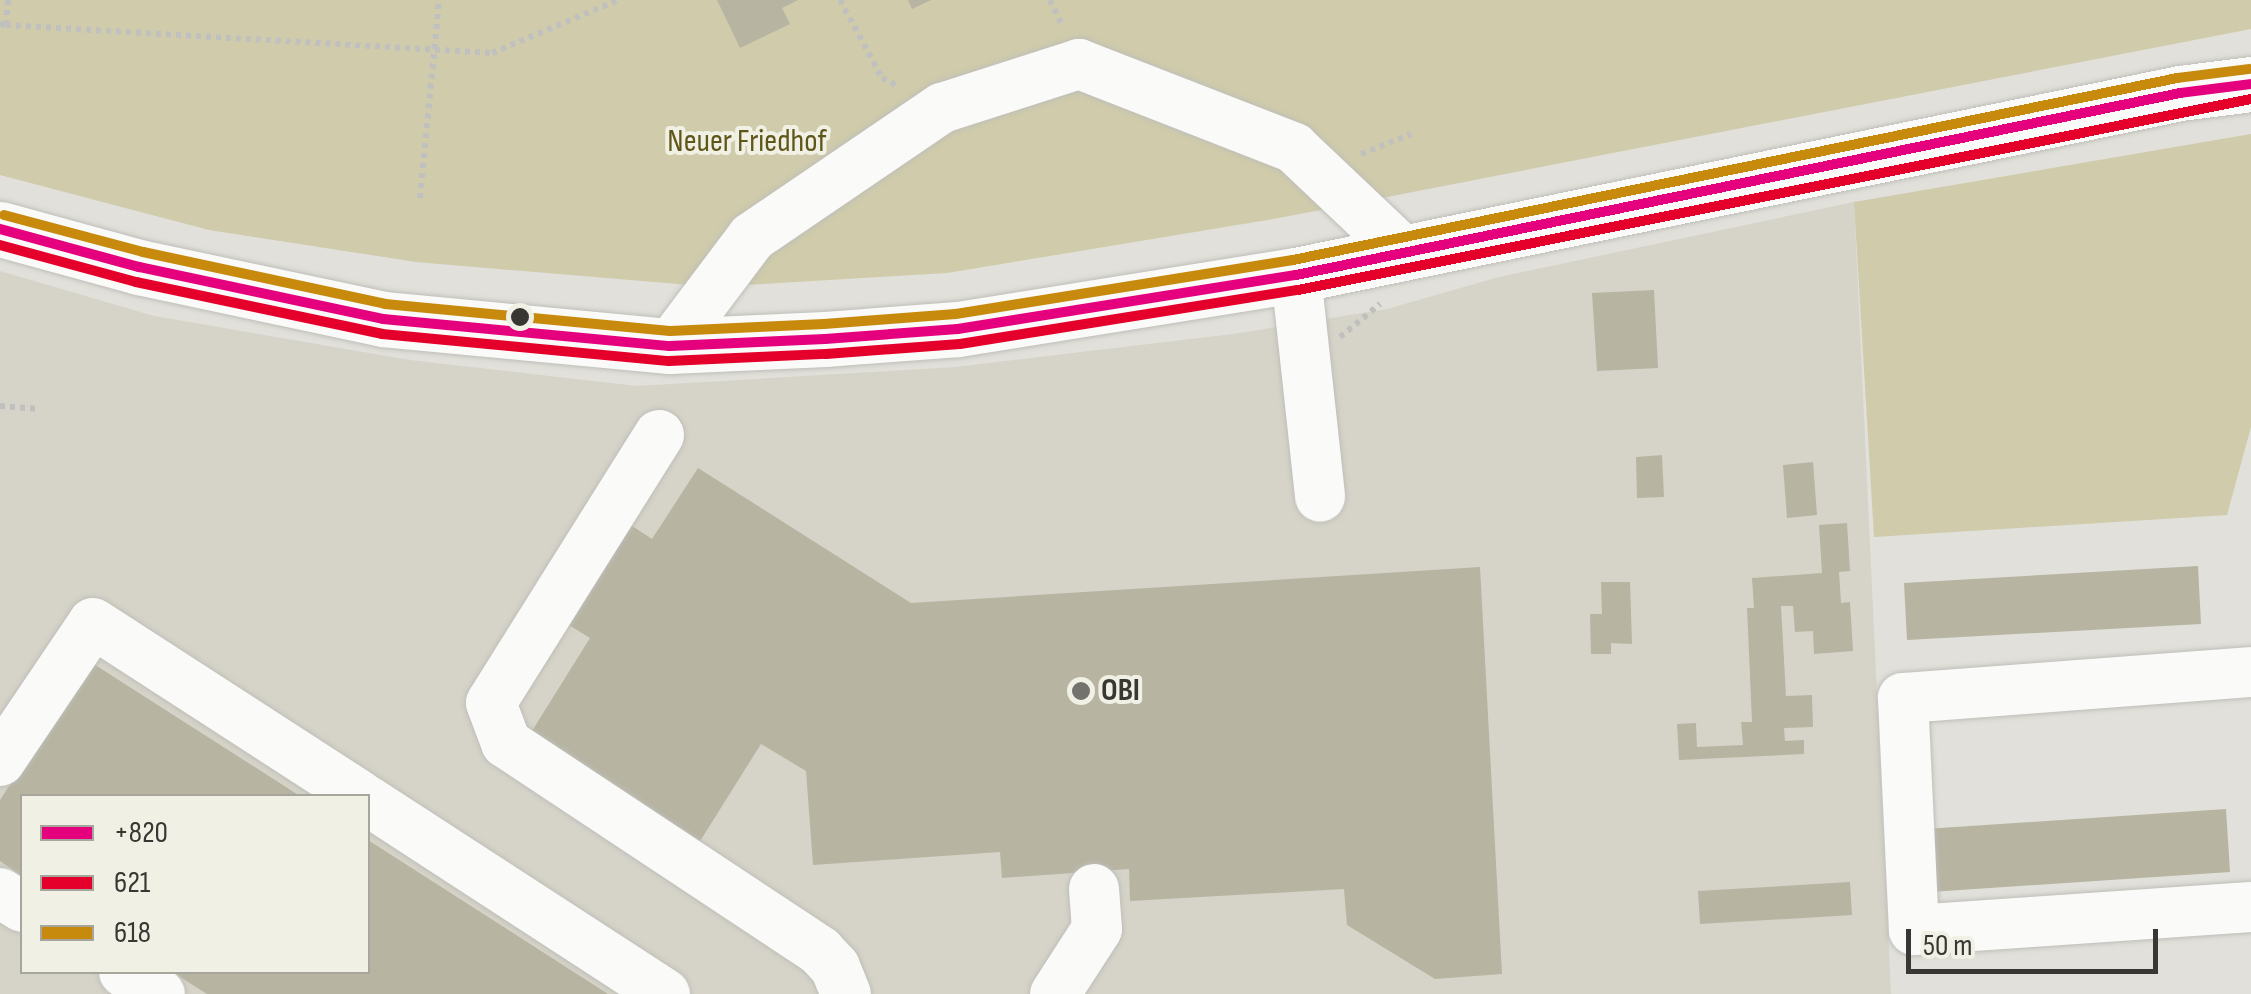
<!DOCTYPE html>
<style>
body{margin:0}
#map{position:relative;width:2251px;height:994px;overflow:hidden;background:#e1e0da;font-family:"Sofia Sans Condensed",sans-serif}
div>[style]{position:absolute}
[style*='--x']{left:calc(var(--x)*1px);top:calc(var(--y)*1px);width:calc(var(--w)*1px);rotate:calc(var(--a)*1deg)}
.built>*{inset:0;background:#d6d4c8}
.green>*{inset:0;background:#cfcbab}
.building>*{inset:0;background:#b7b4a2}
.path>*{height:6px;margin-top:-3px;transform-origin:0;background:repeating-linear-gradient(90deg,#c0c0be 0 5px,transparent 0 10px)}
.roads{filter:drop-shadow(0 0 2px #bfbeb9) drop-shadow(0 0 2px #bfbeb9)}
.minor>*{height:50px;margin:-25px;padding:0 25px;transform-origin:25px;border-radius:25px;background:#fafaf9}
.major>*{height:55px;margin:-27.5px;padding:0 27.5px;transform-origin:27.5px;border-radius:27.5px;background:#fafaf9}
.bus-1>*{height:10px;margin:-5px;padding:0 5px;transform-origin:5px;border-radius:5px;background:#e5007d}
.bus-2>*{height:10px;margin:-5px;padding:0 5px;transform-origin:5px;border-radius:5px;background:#e4002b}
.bus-3>*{height:10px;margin:-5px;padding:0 5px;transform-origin:5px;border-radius:5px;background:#c78a0d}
.dots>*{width:28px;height:28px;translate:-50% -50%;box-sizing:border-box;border:5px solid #f1f0e4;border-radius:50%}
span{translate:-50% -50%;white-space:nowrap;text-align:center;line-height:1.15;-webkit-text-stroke:8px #f1f0e4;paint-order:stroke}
.park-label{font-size:32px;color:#5f5619}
.poi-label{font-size:32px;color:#383733;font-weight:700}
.left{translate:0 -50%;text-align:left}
.legend{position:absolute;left:20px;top:794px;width:350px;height:180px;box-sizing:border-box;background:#f1f0e4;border:2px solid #a7a69d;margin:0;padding:12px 18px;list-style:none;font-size:30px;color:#383733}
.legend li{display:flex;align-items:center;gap:20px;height:50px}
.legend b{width:50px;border:2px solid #a7a69d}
.scale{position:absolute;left:1906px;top:929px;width:252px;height:45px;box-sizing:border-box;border:5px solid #383733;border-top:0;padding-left:12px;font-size:30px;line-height:35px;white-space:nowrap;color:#383733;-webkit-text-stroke:8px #f1f0e4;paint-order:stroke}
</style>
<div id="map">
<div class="built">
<i style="clip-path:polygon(evenodd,1854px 202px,1891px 994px,0 994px,0 271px,154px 316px,410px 360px,637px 386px,955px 367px,1233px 334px,1387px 309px,1499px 277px,1854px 202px,22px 796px,368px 796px,368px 972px,22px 972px,22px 796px)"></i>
</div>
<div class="green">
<i style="clip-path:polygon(0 0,2251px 0,2251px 29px,1279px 218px,947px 273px,714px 287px,416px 262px,209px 230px,0 175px)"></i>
<i style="clip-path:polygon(2251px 134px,2251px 427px,2227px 515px,1874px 537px,1854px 202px)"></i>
</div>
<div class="building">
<i style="clip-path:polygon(717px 0,798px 0,782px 8px,790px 24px,740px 48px)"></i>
<i style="clip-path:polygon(908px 0,931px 0,912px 9px)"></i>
<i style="clip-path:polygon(1654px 290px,1658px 368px,1597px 371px,1592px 293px)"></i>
<i style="clip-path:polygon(1662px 455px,1664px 497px,1637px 498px,1636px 457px)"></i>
<i style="clip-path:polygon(1813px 462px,1817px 515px,1787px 518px,1783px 465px)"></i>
<i style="clip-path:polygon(698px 468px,911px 603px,1480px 567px,1502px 974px,1435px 979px,1347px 925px,1344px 889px,1130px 901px,1129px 869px,1002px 878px,1000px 852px,813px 865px,806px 771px,761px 744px,697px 846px,527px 739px,590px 638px,559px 619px,623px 520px,652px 539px)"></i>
<i style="clip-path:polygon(1847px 523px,1850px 571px,1839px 572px,1841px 603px,1850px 602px,1853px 651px,1814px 654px,1813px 631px,1795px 632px,1793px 606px,1781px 606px,1786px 696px,1812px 695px,1813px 727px,1784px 728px,1785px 741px,1804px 740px,1804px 754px,1679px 760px,1677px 724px,1696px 723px,1697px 747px,1743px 745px,1741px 722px,1752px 722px,1747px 608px,1754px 608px,1752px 578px,1822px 573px,1819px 525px)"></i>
<i style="clip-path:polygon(2198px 566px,2201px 624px,1907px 640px,1904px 583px)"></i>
<i style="clip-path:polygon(1601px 582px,1630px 582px,1632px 644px,1611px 643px,1611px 654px,1591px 654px,1590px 614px,1602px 614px)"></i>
<i style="clip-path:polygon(89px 661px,300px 796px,22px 796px,22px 876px,0 861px,0 800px)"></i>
<i style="clip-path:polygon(2226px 809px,2230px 872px,1930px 892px,1925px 829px)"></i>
<i style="clip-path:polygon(368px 840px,608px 994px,207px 994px,172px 972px,368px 972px)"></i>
<i style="clip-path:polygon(1850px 882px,1852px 915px,1700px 924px,1698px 891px)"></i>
</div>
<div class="path">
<i style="--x:840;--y:0;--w:89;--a:61.7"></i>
<i style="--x:882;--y:78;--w:20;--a:27"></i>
<i style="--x:1050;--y:0;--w:29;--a:65"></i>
<i style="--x:0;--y:24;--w:6;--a:9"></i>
<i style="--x:6;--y:25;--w:25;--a:-85"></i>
<i style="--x:6;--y:25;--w:487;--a:3.3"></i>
<i style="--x:492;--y:53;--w:137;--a:-22.8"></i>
<i style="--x:1361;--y:154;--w:54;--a:-21.8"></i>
<i style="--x:420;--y:198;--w:199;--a:-84.5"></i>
<i style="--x:1340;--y:337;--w:52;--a:-39.5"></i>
<i style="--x:0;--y:406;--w:40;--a:4.3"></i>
</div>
<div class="roads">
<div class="minor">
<i style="--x:1296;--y:275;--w:223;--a:83.8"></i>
<i style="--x:670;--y:346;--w:136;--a:-53"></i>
<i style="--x:752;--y:237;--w:230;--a:-34.2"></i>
<i style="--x:942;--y:108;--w:144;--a:-17.8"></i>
<i style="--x:1079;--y:64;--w:231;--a:21.3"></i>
<i style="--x:1294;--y:148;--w:153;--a:43.4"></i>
<i style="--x:659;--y:435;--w:316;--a:122.1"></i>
<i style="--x:491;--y:703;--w:43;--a:69.4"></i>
<i style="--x:506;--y:743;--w:377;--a:33.5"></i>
<i style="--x:820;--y:951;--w:22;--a:47"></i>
<i style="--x:835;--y:967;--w:29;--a:68"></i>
<i style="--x:2251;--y:672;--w:349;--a:175.7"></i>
<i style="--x:1903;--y:698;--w:232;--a:87.3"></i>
<i style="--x:1914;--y:930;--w:338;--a:-3.9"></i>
<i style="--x:0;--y:761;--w:166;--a:-56"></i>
<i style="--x:93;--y:623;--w:318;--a:32.9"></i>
<i style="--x:368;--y:801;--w:354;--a:33"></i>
<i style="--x:0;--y:893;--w:26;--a:32"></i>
<i style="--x:124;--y:972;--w:42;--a:31.4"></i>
<i style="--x:1055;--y:994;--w:77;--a:-57.1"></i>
<i style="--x:1097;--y:929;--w:40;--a:-94.3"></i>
</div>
<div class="major">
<i style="--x:0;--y:229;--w:144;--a:15.3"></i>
<i style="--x:139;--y:267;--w:249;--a:12"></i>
<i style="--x:383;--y:319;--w:288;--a:5.4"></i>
<i style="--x:670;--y:346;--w:155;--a:-2.6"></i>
<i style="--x:825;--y:339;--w:133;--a:-4.3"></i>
<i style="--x:958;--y:329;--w:342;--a:-9.1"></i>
<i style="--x:1296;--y:275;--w:903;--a:-11.63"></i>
<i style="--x:2180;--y:93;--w:72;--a:-7.2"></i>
</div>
</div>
<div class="bus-1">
<i style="--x:0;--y:229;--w:144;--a:15.3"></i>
<i style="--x:139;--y:267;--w:249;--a:12"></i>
<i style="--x:383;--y:319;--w:288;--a:5.4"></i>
<i style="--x:670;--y:346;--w:155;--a:-2.6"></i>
<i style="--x:825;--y:339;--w:133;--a:-4.3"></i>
<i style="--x:958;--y:329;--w:342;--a:-9.1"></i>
<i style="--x:1296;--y:275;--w:903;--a:-11.63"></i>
<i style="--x:2180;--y:93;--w:72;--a:-7.2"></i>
</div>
<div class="bus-2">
<i style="--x:0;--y:245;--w:141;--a:15.2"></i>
<i style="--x:136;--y:282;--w:251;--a:11.9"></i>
<i style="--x:382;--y:334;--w:288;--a:5.4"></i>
<i style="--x:669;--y:361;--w:157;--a:-2.6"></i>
<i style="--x:826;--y:354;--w:134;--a:-4.3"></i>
<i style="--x:960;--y:344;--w:342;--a:-9.1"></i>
<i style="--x:1298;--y:290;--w:972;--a:-11.33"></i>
</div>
<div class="bus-3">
<i style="--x:4;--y:215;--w:144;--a:14.9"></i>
<i style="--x:143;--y:252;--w:248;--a:12.1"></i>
<i style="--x:385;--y:304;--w:286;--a:5.4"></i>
<i style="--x:670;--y:331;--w:154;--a:-2.6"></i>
<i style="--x:824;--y:324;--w:132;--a:-4.3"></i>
<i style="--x:956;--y:314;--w:341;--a:-9.1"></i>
<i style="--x:1293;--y:260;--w:903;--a:-11.63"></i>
<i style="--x:2177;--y:78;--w:73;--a:-7.1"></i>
</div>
<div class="dots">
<i style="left:520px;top:317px;background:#383733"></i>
<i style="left:1081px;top:691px;background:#73726d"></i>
</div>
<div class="park-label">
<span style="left:747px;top:142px">Neuer Friedhof</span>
</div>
<div class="poi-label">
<span class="left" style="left:1101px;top:691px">OBI</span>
</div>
<ul class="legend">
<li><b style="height:12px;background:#e5007d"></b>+820</li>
<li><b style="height:12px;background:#e4002b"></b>621</li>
<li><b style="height:12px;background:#c78a0d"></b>618</li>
</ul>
<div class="scale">50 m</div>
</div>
